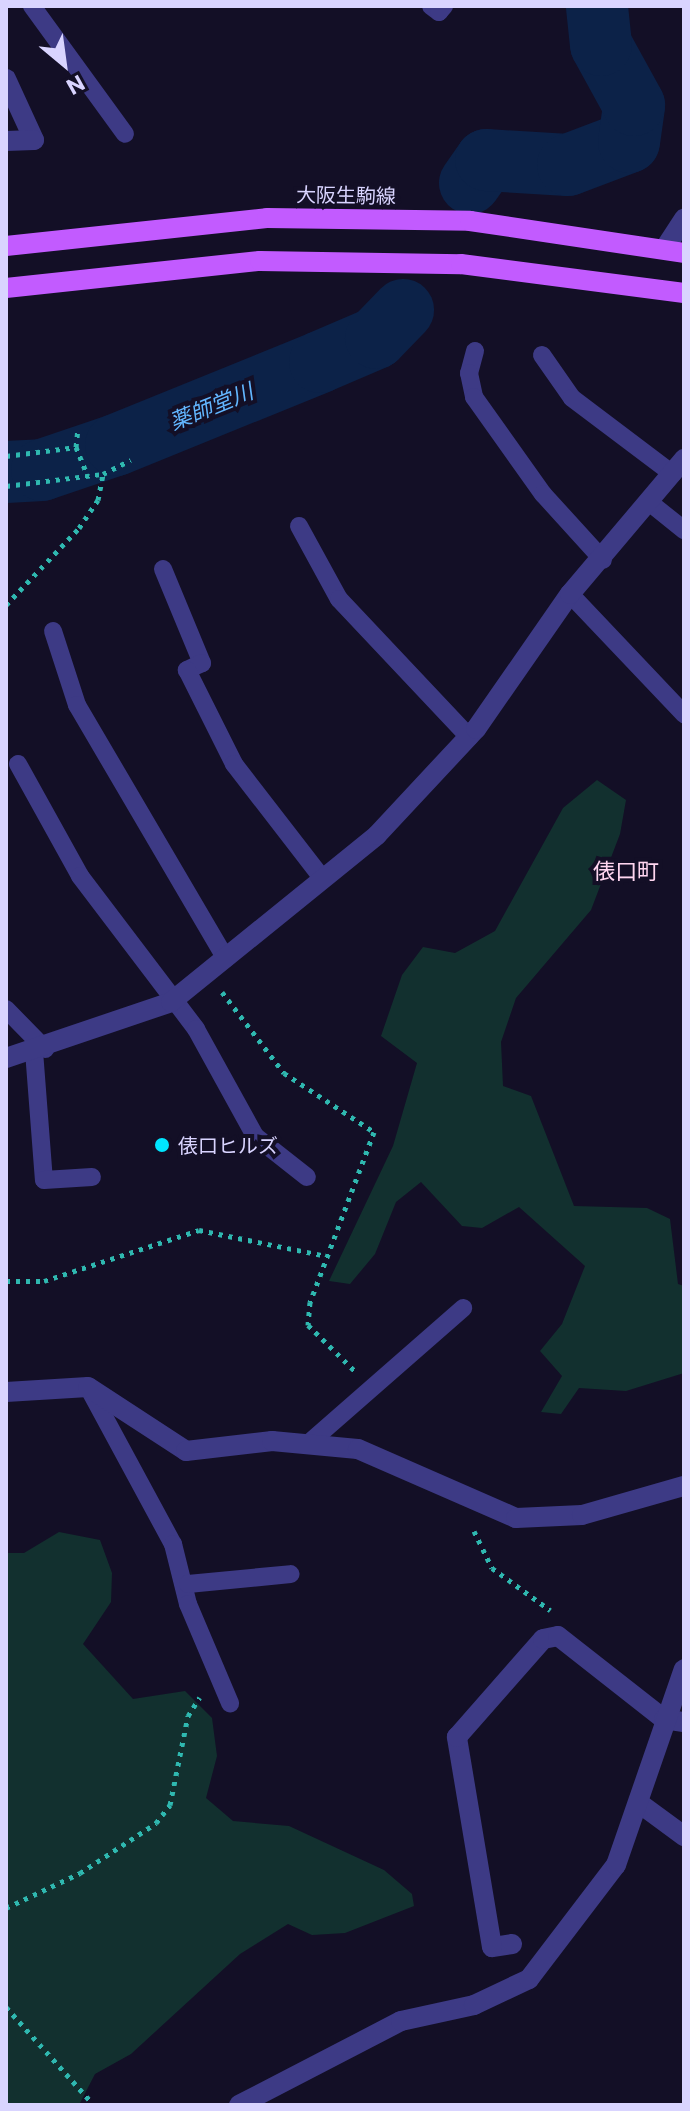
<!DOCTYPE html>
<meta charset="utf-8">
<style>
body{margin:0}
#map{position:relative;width:690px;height:2111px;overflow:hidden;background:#130f26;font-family:Commissioner,"Noto Sans JP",sans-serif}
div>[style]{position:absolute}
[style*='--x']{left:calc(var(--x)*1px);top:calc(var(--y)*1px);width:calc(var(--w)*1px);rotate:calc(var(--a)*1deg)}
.green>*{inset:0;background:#12302f}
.river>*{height:62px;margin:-31px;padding:0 31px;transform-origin:31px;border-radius:31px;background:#0c2248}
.path>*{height:5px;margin-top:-2.5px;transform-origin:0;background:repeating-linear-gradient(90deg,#2fb8b0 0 4px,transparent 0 10px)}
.service>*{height:18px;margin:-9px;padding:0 9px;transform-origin:9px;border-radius:9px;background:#3d3a85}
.minor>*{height:20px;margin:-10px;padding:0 10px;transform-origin:10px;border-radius:10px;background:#3d3a85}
.primary>*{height:20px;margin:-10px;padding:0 10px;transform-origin:10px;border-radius:10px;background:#c25bff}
.dots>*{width:22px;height:22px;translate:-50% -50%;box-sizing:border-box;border:4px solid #130f26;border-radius:50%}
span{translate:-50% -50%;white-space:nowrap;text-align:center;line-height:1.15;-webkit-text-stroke:8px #130f26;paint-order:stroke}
.street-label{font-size:20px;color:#d9d4ff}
.poi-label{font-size:20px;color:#d9d4ff}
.left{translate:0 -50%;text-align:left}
.water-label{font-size:22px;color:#62b6ff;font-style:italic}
.neighbourhood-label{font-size:22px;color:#ffd6f0}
.frame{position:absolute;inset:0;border:8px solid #d9d4ff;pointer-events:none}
.north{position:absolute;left:24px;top:24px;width:80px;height:80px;-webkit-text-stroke:6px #130f26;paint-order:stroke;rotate:151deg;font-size:22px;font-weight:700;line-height:32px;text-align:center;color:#d9d4ff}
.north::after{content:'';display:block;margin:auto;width:28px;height:36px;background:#d9d4ff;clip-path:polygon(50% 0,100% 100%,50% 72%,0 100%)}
</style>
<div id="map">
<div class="green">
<i style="clip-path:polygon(597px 780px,626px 800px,620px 834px,591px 910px,516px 998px,501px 1042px,503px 1086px,531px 1096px,574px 1206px,647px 1208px,670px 1219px,678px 1284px,684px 1286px,684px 1373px,626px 1391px,579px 1388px,561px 1414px,541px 1412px,562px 1376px,540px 1351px,562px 1324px,585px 1266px,519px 1207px,482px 1228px,462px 1226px,421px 1182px,396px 1202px,375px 1254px,350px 1284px,329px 1281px,393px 1146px,417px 1063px,381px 1036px,402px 975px,423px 947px,455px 953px,495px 931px,563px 808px)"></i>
<i style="clip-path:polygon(59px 1532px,100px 1540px,112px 1573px,111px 1602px,83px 1644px,133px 1699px,185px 1691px,212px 1718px,217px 1756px,206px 1798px,233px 1821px,289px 1826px,384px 1870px,412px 1894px,414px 1906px,345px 1933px,312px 1935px,288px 1924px,240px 1954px,131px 2054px,95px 2074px,79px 2105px,6px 2105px,6px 1553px,24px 1553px)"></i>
</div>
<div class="river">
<i style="--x:470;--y:183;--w:28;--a:-55"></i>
<i style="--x:486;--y:160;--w:82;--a:3.5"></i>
<i style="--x:568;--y:165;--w:65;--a:-20.7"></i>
<i style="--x:629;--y:142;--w:37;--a:-82"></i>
<i style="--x:634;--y:105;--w:68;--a:-118.8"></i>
<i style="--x:601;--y:45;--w:39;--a:-96"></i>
<i style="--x:6;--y:472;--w:36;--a:-3"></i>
<i style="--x:42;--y:470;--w:78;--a:-18.7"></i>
<i style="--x:116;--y:445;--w:220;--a:-22.1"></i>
<i style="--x:320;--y:362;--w:61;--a:-23.2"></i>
<i style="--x:376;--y:338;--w:39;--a:-46"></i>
</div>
<div class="path">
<i style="--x:76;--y:447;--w:18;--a:-84"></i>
<i style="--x:6;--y:456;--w:71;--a:-7.3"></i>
<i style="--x:76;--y:447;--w:31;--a:68"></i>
<i style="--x:6;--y:486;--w:98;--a:-7.1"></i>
<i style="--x:103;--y:474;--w:31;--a:-27"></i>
<i style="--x:6;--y:605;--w:106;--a:-46.5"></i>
<i style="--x:79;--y:528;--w:34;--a:-56"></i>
<i style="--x:98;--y:500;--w:26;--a:-79"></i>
<i style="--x:222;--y:992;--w:102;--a:52.6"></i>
<i style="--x:284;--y:1073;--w:108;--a:33.2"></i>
<i style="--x:374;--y:1132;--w:182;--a:110.6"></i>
<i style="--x:310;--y:1302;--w:23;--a:95"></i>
<i style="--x:308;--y:1325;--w:66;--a:44.4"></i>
<i style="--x:6;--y:1281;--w:38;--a:0"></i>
<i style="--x:44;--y:1281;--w:163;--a:-18.2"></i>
<i style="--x:199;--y:1230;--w:126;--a:11.5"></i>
<i style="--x:474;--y:1531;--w:41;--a:64.1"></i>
<i style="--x:492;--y:1568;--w:72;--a:35.9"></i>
<i style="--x:6;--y:1908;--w:82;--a:-25.3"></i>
<i style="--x:80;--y:1873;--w:91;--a:-33.3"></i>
<i style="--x:156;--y:1823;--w:23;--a:-52"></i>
<i style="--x:170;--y:1805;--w:91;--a:-78.6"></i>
<i style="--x:188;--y:1716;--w:22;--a:-58"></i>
<i style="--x:6;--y:2007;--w:132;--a:48.1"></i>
</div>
<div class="service">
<i style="--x:32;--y:6;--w:158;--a:54"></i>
<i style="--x:431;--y:6;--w:10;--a:37"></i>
<i style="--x:439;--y:12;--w:8;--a:-50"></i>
<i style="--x:475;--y:351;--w:23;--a:105"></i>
<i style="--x:469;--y:373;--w:25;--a:78"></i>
<i style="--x:474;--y:397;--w:119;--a:54.6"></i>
<i style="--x:543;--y:494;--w:89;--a:47.7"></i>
<i style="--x:542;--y:355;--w:52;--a:55.1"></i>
<i style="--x:572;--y:398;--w:126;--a:37"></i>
<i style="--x:649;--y:502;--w:45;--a:38.7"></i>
<i style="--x:299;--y:526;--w:83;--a:61.3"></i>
<i style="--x:339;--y:599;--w:190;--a:46.7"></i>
<i style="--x:163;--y:569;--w:102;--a:67.5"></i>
<i style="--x:202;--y:663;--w:17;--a:155"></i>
<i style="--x:187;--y:670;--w:105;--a:63.4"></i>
<i style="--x:234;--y:764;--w:145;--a:52.3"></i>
<i style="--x:570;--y:594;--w:166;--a:46.5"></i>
<i style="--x:53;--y:631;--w:78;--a:72"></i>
<i style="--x:77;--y:705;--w:294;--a:59.6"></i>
<i style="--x:18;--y:764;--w:128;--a:61"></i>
<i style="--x:80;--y:876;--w:192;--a:52.8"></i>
<i style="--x:196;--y:1029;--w:122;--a:61.1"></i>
<i style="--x:255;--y:1136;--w:66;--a:38.3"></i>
<i style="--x:6;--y:1009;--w:56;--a:45.7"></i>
<i style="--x:34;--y:1051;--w:129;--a:85.6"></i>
<i style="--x:44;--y:1180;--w:48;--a:-3.6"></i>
<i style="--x:88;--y:1387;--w:179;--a:61.6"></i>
<i style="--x:173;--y:1544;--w:62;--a:76"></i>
<i style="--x:188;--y:1604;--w:108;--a:67"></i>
<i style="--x:309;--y:1443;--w:205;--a:-41.2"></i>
<i style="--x:188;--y:1584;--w:103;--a:-5.5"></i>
</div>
<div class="minor">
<i style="--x:6;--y:79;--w:67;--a:65.3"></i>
<i style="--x:34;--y:140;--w:28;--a:178"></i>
<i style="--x:665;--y:248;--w:35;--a:-57"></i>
<i style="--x:6;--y:1058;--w:174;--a:-18.7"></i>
<i style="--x:171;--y:1002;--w:265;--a:-39"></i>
<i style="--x:377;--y:835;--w:145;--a:-47"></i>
<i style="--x:476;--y:729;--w:165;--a:-55.2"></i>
<i style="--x:570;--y:594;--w:177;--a:-49.8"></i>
<i style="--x:6;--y:1392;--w:82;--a:-3.5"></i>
<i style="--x:88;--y:1387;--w:117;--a:33.1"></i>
<i style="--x:186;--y:1451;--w:87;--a:-6.6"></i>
<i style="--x:272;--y:1441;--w:86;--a:5.3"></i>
<i style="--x:358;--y:1449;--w:172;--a:23.6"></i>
<i style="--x:516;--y:1518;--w:66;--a:-2.6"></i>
<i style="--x:582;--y:1515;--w:106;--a:-15.9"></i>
<i style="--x:639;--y:1803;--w:56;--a:36.3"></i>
<i style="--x:512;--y:1944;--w:20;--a:171"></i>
<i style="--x:492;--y:1947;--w:213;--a:-99.5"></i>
<i style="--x:457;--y:1737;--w:130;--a:-48.7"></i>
<i style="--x:543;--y:1639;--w:15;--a:-11"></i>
<i style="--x:558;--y:1636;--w:135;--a:38.1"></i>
<i style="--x:664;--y:1719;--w:20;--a:9"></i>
<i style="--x:239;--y:2105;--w:182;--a:-27.4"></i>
<i style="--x:401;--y:2021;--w:75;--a:-12.4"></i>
<i style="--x:474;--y:2005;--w:61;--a:-25.3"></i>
<i style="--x:529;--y:1979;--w:143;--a:-52.7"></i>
<i style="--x:616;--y:1865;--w:207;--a:-70.9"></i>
</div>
<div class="primary">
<i style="--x:6;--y:246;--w:262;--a:-6.1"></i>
<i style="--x:267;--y:218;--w:203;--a:0.8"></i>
<i style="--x:470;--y:221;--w:216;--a:8.5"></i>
<i style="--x:6;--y:288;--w:255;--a:-6.1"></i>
<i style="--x:260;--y:261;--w:201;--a:0.9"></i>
<i style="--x:461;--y:264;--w:225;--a:7.4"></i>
</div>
<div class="dots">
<i style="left:162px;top:1145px;background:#00e5ff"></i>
</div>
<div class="street-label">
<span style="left:346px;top:195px;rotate:1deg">大阪生駒線</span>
</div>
<div class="poi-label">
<span class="left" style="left:178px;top:1145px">俵口ヒルズ</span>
</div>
<div class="water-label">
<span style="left:211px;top:406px;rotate:-22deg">薬師堂川</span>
</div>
<div class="neighbourhood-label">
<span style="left:626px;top:871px">俵口町</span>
</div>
<div class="frame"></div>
<div class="north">N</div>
</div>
